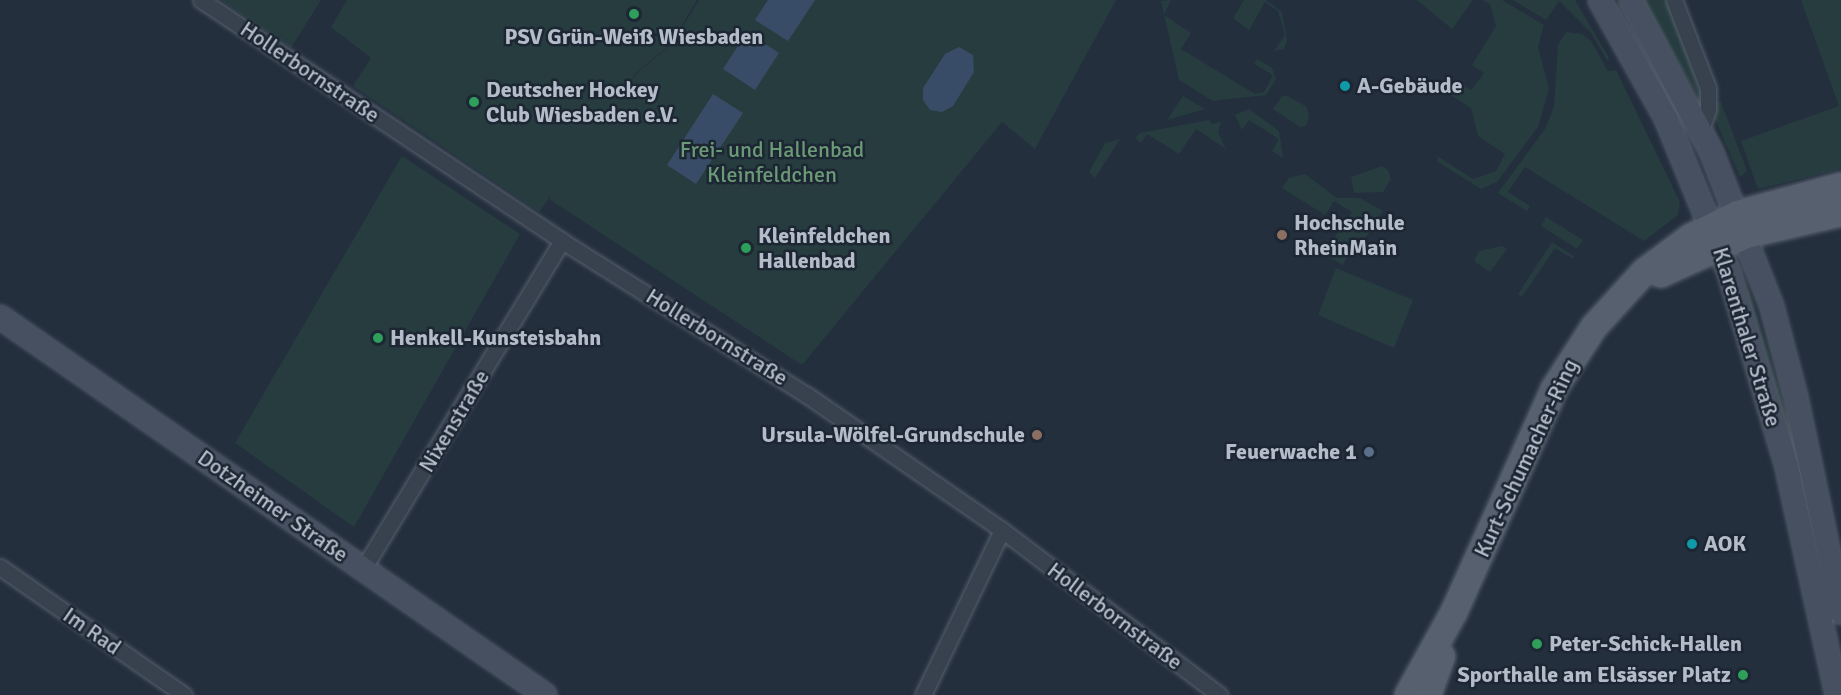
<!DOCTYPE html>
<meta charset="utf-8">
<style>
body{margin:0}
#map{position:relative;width:1841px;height:695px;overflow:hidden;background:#242f3e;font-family:Signika,sans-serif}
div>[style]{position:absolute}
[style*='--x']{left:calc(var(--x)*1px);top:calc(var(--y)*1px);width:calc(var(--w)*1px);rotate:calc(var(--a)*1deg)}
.green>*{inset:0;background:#263c3f}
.water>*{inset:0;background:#394c67}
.roads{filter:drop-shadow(0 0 2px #565f6c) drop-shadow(0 0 2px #565f6c)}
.minor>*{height:15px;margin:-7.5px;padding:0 7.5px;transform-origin:7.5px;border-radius:7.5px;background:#38414e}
.secondary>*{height:22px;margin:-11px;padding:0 11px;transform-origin:11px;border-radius:11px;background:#465061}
.primary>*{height:26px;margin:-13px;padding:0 13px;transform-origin:13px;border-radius:13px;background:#56606e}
.dots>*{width:16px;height:16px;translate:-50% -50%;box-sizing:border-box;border:3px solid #1d2633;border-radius:50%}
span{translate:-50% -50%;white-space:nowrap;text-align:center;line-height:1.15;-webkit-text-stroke:5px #1d2633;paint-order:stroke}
.poi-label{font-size:22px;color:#b4bcc9;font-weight:700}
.left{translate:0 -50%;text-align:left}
.right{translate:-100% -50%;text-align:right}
.street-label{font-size:22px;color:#b4bcc9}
.park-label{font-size:22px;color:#6b9a76}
</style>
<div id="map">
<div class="green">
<i style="clip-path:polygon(221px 0,321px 0,291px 48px)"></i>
<i style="clip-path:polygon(347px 0,697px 0,671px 44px,636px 73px,605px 113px,637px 73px,672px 44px,699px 0,1116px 0,1035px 149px,1002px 122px,802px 365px,549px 199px,551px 195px,539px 212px,353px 86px,371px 58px,331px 27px)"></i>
<i style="clip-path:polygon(1171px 0,1164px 15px,1191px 33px,1181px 49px,1255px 94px,1264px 92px,1273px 75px,1254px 64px,1257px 59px,1272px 68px,1276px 79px,1266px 95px,1213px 101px,1179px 80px,1161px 1px)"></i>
<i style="clip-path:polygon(1244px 0,1266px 0,1282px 12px,1287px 41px,1284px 49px,1274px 51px,1285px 35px,1278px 11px,1265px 2px,1249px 30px,1233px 18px)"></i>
<i style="clip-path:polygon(1417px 0,1473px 0,1452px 29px)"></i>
<i style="clip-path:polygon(1482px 0,1502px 0,1544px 25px,1538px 47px,1549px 89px,1538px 127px,1497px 182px,1481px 189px,1438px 162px,1437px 156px,1473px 179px,1496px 171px,1505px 154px,1478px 136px,1471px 108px,1451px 95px,1458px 81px,1471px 90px,1484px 73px,1472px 65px,1496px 26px,1490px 4px)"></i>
<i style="clip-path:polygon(1513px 0,1575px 0,1609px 58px,1607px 60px,1591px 33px,1559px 1px,1546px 20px)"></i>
<i style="clip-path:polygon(1642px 0,1667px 0,1706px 92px,1703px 106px)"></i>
<i style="clip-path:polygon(1801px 0,1841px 0,1841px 169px,1758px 189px,1741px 141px,1839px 106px)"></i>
<i style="clip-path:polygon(1566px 32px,1582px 34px,1591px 41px,1608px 71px,1616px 70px,1680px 202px,1678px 215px,1644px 241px,1525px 167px,1508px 192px,1530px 206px,1527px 211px,1498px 193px,1545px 129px,1554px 107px,1558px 45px)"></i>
<i style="clip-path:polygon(1183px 96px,1205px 109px,1167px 120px)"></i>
<i style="clip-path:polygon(1282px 96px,1288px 96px,1307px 107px,1309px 118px,1306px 126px,1300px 127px,1273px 109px)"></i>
<i style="clip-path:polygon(1717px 102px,1721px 102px,1747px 171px,1740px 177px,1712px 112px)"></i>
<i style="clip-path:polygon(1249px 109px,1279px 131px,1283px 158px,1272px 151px,1279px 139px,1249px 120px,1242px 130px,1235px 115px)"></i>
<i style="clip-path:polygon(1209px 120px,1211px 124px,1221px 122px,1218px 133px,1226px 149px,1196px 129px,1179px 154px,1147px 134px,1141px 143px,1135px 138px,1140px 133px)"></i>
<i style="clip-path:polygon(1120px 139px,1095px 178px,1089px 172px,1105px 143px)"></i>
<i style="clip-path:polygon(402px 156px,520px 234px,354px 527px,235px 443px)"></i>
<i style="clip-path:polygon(1382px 166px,1388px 170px,1391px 179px,1383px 192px,1354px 193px,1351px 177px)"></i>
<i style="clip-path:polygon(1305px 174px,1337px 198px,1360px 198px,1383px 211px,1362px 243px,1357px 240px,1343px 265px,1323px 254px,1352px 212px,1334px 201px,1325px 215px,1282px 188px,1289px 178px)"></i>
<i style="clip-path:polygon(1546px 217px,1583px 240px,1577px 249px,1541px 226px)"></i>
<i style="clip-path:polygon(1552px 242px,1574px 256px,1573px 259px,1555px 248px,1522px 297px,1518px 294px)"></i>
<i style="clip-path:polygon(1502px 246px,1507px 249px,1490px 272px,1474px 261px,1479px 251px)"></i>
<i style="clip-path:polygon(1336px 268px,1413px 300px,1394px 348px,1318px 315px)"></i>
<i style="clip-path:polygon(1749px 289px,1794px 438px,1813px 533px,1742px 291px)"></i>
</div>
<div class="water">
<i style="clip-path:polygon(768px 0,815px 0,788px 41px,755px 20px)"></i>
<i style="clip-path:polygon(747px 32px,779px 53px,755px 90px,723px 69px)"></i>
<i style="clip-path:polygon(959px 47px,973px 55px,974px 72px,953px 106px,942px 112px,930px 110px,923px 100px,923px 88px,945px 54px)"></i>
<i style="clip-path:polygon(713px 94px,743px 113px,696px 184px,667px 165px)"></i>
</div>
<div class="roads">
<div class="minor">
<i style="--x:201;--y:0;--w:434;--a:33.7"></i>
<i style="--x:562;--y:241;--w:289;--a:32.2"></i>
<i style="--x:807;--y:395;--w:237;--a:34.7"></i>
<i style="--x:1002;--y:530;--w:273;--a:37.2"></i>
<i style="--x:1674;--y:0;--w:94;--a:68.9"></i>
<i style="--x:1708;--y:88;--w:22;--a:90"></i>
<i style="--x:1708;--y:110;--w:20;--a:110"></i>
<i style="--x:0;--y:567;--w:224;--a:34.8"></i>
<i style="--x:363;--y:569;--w:384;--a:-58.8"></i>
<i style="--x:923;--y:695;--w:183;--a:-64.4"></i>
</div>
<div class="secondary">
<i style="--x:1600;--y:0;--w:135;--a:60.8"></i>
<i style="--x:1666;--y:118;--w:166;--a:67.8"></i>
<i style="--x:1729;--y:272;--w:203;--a:73.4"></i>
<i style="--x:1787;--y:467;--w:233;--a:77.6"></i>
<i style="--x:1631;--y:0;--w:171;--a:62.1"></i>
<i style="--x:1711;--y:151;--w:168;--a:68.6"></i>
<i style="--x:1772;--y:307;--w:94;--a:75.2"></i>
<i style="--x:1796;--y:398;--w:219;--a:78.1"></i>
<i style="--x:0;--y:317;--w:663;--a:34.74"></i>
</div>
<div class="primary">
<i style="--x:1661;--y:274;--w:94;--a:-24.6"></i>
<i style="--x:1746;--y:235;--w:98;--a:-13"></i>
<i style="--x:1408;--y:695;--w:95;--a:-61"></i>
<i style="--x:1454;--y:612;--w:244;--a:-65.8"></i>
<i style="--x:1554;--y:389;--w:74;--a:-57.2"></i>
<i style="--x:1594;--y:327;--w:74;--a:-47.7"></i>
<i style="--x:1644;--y:272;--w:59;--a:-36.7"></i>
<i style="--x:1691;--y:237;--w:52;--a:-26.1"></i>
<i style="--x:1738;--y:214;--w:107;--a:-15.2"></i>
<i style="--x:1428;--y:695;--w:41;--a:-70.3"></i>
</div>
</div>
<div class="dots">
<i style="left:634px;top:14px;background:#2e9e5b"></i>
<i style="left:1345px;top:86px;background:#0f9aa8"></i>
<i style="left:474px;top:102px;background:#2e9e5b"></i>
<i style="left:1282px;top:235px;background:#8d6e63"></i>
<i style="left:746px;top:248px;background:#2e9e5b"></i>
<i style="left:378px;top:338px;background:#2e9e5b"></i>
<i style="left:1037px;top:435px;background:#8d6e63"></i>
<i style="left:1369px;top:452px;background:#5c6f8a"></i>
<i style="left:1692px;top:544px;background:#0f9aa8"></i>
<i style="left:1537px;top:644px;background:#2e9e5b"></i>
<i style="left:1743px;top:675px;background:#2e9e5b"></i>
</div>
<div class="poi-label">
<span style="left:634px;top:37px">PSV Grün-Weiß Wiesbaden</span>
<span class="left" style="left:1357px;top:86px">A-Gebäude</span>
<span class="left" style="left:486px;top:102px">Deutscher Hockey<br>Club Wiesbaden e.V.</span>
<span class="left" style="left:1294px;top:235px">Hochschule<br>RheinMain</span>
<span class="left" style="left:758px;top:248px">Kleinfeldchen<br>Hallenbad</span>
<span class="left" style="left:390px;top:338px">Henkell-Kunsteisbahn</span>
<span class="right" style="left:1025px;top:435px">Ursula-Wölfel-Grundschule</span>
<span class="right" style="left:1357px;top:452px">Feuerwache 1</span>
<span class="left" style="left:1704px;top:544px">AOK</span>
<span class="left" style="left:1549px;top:644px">Peter-Schick-Hallen</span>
<span class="right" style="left:1731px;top:675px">Sporthalle am Elsässer Platz</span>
</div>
<div class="street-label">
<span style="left:310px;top:72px;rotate:34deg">Hollerbornstraße</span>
<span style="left:717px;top:337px;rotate:32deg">Hollerbornstraße</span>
<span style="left:1747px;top:337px;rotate:73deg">Klarenthaler Straße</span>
<span style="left:454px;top:421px;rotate:-59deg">Nixenstraße</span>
<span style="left:1526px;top:458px;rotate:-65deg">Kurt-Schumacher-Ring</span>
<span style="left:273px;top:506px;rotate:35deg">Dotzheimer Straße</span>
<span style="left:1115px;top:616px;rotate:37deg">Hollerbornstraße</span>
<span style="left:92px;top:631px;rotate:35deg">Im Rad</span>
</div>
<div class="park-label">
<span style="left:772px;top:162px">Frei- und Hallenbad<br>Kleinfeldchen</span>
</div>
</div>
